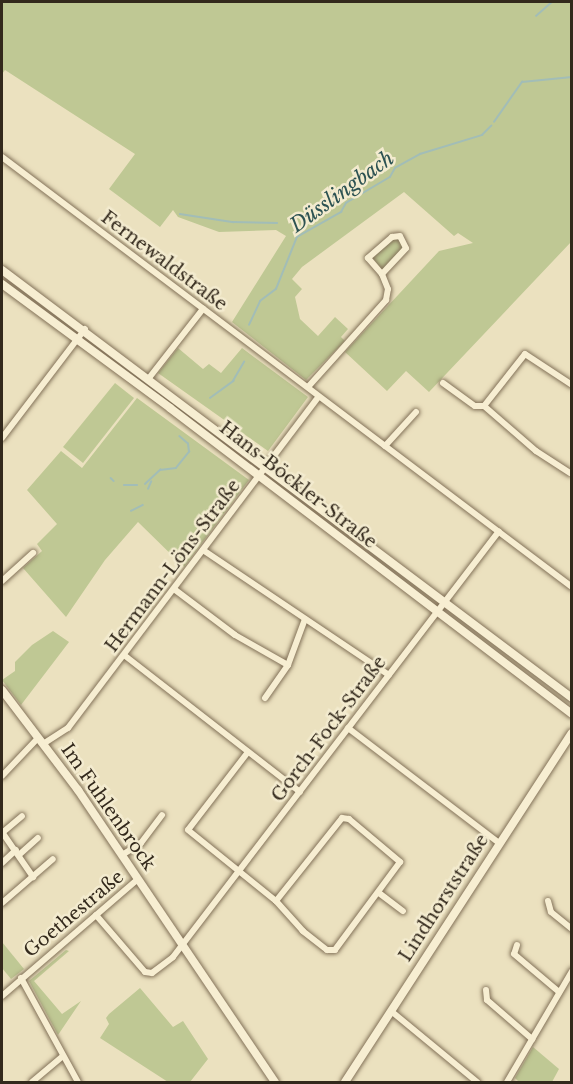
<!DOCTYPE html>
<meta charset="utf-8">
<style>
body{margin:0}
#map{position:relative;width:573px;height:1084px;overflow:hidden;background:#ebe1bf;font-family:"Libre Baskerville",serif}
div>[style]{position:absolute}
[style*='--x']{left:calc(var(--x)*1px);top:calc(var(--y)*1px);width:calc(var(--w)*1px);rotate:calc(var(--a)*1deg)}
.green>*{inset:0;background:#bfc894}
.stream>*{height:1.5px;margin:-0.75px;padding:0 0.75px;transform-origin:0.75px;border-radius:0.75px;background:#a2bdb7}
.roads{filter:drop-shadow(0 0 2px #837259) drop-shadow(0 0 2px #837259)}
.street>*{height:6px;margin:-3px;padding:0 3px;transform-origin:3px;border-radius:3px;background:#f7eed2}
.secondary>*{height:8px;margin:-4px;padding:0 4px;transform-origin:4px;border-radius:4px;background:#f7eed2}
span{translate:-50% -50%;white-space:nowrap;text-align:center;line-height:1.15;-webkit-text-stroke:5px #f3ebcf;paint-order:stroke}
.street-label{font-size:18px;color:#33291c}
.water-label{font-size:20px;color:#2c5252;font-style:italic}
.frame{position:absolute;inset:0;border:3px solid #33291c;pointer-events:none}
</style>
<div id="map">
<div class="green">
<i style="clip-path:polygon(2px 2px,571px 2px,571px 242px,429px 392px,406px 371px,387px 391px,345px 352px,439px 251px,473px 243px,458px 233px,454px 236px,404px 192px,302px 267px,292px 279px,302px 289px,295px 297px,300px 319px,318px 336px,335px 317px,348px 329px,341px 337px,345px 341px,306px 380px,232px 322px,286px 236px,276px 230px,219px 232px,178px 217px,173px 210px,160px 227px,109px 189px,135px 154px,5px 70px,2px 74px)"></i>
<i style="clip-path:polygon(393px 239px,399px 239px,404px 248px,382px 270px,373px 258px)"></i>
<i style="clip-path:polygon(178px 348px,203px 369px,209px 364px,221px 373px,242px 348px,308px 397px,268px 451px,158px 373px)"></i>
<i style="clip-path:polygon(115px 383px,134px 398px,83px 463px,63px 447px)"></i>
<i style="clip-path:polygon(137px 398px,249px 480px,184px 567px,138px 522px,105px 560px,66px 617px,23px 568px,42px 551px,37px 544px,57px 524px,27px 490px,61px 451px,82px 468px)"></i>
<i style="clip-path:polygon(53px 631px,69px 642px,21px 705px,2px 680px,15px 671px,15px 662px,32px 645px)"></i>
<i style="clip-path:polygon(2px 942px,24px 969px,11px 979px,2px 968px)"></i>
<i style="clip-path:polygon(66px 950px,69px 951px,34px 981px,62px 1014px,81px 1001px,58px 1035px,29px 981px)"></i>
<i style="clip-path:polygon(140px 988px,173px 1027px,183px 1021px,208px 1059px,190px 1082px,168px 1082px,100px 1038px,109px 1024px,106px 1018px,109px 1014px)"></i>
<i style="clip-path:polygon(533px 1047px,559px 1069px,552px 1082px,519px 1082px,515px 1078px)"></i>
</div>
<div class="stream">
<i style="--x:536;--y:16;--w:21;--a:-41"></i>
<i style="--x:494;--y:122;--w:49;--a:-55"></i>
<i style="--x:522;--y:82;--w:50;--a:-5.7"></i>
<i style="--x:180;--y:214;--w:54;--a:8.6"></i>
<i style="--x:233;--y:222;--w:44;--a:1.3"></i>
<i style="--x:249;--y:325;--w:26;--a:-65"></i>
<i style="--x:260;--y:301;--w:20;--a:-37"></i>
<i style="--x:276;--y:289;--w:56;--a:-68"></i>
<i style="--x:297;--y:237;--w:51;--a:-29.6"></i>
<i style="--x:341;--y:212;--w:10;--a:-61"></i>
<i style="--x:346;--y:203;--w:51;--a:-30.6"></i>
<i style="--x:390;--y:177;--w:10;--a:-61"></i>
<i style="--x:395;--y:168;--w:29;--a:-29"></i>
<i style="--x:420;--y:154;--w:65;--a:-17"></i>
<i style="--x:482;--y:135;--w:13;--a:-45"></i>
<i style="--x:210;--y:398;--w:29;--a:-36"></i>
<i style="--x:233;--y:381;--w:22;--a:-60"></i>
<i style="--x:111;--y:478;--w:4;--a:45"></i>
<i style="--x:145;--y:484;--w:21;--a:-43"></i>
<i style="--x:160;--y:470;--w:16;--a:-7"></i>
<i style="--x:176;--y:468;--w:21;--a:-51"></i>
<i style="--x:189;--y:452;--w:8;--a:-97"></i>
<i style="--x:188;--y:444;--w:11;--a:-139"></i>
<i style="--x:124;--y:485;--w:13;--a:0"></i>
<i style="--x:148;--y:489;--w:8;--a:-67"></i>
<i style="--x:131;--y:511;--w:13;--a:-27"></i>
</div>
<div class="roads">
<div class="street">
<i style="--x:2;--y:157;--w:714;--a:37.03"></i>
<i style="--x:149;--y:378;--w:88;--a:-52"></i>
<i style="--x:443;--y:383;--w:39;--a:36"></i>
<i style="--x:475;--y:406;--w:9;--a:0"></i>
<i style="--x:308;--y:387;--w:117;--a:-48.1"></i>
<i style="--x:386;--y:300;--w:11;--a:-80"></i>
<i style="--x:388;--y:289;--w:16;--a:-112"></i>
<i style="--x:382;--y:274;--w:35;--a:-47"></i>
<i style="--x:406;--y:248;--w:13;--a:-117"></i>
<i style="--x:400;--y:236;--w:8;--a:173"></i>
<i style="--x:392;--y:237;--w:32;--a:139"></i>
<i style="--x:368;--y:258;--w:21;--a:49"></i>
<i style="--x:2;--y:438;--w:137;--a:-52.7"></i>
<i style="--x:385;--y:446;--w:46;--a:-47.6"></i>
<i style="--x:570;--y:473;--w:40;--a:-147.1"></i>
<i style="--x:536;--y:451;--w:69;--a:-139.1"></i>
<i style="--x:484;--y:406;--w:66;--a:-51.7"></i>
<i style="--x:525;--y:354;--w:56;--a:33.4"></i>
<i style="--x:203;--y:550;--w:224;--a:33.9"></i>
<i style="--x:2;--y:581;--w:42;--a:-42.1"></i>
<i style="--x:174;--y:589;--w:76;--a:37"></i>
<i style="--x:235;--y:635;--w:61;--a:29.5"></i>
<i style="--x:124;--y:655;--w:223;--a:37.9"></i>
<i style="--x:265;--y:698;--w:40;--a:-55.1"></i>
<i style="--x:288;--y:665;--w:49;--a:-69.7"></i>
<i style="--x:348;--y:728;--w:190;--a:37.3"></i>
<i style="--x:43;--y:744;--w:30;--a:-33"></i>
<i style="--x:68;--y:728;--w:415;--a:-52.9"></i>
<i style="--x:248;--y:752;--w:98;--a:127.6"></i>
<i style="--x:188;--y:830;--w:113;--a:38.9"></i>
<i style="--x:276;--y:901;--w:106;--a:-51.5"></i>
<i style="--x:342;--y:818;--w:7;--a:8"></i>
<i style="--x:349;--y:819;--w:67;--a:40.1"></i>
<i style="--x:400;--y:862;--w:109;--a:126.5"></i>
<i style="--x:335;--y:950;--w:8;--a:180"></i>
<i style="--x:327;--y:950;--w:31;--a:-142"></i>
<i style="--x:303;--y:931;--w:40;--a:-132"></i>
<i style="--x:2;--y:776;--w:52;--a:-46.5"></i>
<i style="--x:2;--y:832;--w:55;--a:55.4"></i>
<i style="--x:2;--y:833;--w:26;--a:-40"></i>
<i style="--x:20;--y:854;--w:24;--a:-42"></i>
<i style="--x:122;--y:855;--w:22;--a:-32"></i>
<i style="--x:141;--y:843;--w:35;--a:-53"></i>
<i style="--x:2;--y:863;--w:19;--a:-43"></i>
<i style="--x:379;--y:893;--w:30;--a:37"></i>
<i style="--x:548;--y:901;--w:11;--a:75"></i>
<i style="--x:551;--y:912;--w:27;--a:39"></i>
<i style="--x:2;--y:903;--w:67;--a:-40.8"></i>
<i style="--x:96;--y:915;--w:75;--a:49.3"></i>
<i style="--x:145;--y:972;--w:7;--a:8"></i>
<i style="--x:152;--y:973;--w:26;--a:-37"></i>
<i style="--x:173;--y:957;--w:536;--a:-52.57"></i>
<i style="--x:517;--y:945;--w:9;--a:108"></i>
<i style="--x:514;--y:954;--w:59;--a:40.2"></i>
<i style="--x:21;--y:978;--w:119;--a:61.3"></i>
<i style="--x:486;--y:990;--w:10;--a:84"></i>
<i style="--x:487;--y:1000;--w:60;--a:40.9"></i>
<i style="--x:2;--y:996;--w:179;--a:-40.7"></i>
<i style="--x:391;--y:1011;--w:112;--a:39.5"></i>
<i style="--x:32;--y:1082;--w:40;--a:-40"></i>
<i style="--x:507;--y:1082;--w:129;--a:-59.6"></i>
</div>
<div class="secondary">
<i style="--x:2;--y:270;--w:713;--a:36.9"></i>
<i style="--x:2;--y:284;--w:209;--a:36.4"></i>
<i style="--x:170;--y:408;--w:505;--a:37.28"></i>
<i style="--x:2;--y:690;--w:126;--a:52.8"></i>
<i style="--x:78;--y:790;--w:352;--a:56"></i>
<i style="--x:345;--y:1082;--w:416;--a:-57"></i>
</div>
</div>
<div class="street-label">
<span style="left:164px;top:261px;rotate:37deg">Fernewaldstraße</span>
<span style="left:298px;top:485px;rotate:38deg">Hans-Böckler-Straße</span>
<span style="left:173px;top:566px;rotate:-53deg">Hermann-Löns-Straße</span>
<span style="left:329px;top:729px;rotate:-53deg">Gorch-Fock-Straße</span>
<span style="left:108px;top:807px;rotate:55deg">Im Fuhlenbrock</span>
<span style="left:444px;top:898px;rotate:-57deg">Lindhorststraße</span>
<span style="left:74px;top:914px;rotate:-40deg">Goethestraße</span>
</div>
<div class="water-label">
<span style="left:342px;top:192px;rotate:-36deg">Düsslingbach</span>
</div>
<div class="frame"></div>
</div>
